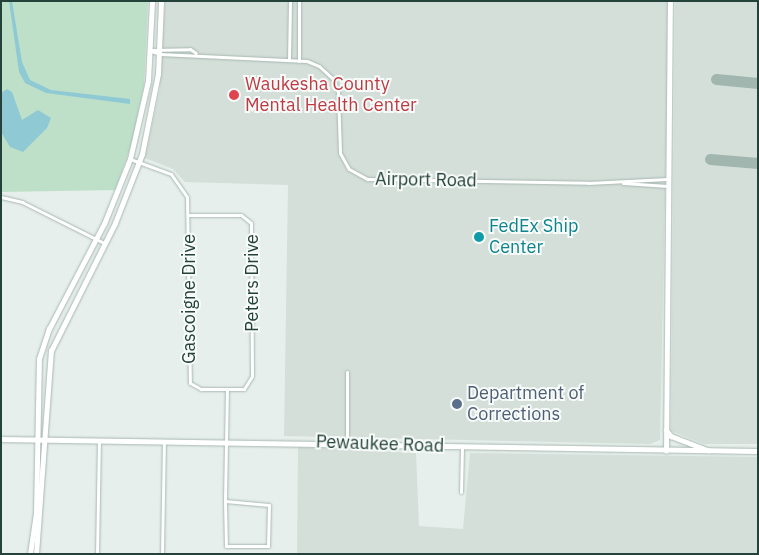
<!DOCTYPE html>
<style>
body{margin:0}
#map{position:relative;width:759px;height:555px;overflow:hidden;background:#e6efeb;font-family:"IBM Plex Sans",sans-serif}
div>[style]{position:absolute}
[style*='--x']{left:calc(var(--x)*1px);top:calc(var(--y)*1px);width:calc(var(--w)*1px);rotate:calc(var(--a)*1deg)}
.built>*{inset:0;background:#d4dfda}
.green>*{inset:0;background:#bfe0c8}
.water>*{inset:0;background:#8ec9d4}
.taxiway>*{height:11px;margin:-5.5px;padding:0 5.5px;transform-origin:5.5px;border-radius:5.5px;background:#a2b6b0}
.roads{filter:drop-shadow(0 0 1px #a8b8b2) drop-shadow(0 0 1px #a8b8b2)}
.street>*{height:3px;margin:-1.5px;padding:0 1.5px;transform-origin:1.5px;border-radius:1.5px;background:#fff}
.secondary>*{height:4.5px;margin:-2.25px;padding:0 2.25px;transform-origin:2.25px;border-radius:2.25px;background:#fff}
.dots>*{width:14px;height:14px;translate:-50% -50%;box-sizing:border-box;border:2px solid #f7fbf9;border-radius:50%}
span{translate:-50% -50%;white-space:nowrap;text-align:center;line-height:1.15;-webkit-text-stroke:4px #f7fbf9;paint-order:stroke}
.health-label{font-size:18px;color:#be3a42}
.left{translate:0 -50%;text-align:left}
.street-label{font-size:18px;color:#24423a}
.culture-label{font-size:18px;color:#0d838f}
.service-label{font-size:18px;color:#4e5e75}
.frame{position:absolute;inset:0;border:2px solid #24423a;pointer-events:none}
</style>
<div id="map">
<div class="built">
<i style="clip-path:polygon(165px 1px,669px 1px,660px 440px,650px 444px,284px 436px,288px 185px,185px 182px,173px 169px,145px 158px,160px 89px)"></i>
<i style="clip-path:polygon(675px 1px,758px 1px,758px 444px,704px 444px,671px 431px)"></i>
<i style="clip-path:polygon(298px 447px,416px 453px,419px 526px,463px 529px,470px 453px,758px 457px,758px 554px,297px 554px)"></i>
</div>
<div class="green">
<i style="clip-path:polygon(1px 1px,148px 1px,144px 85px,131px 146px,115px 190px,1px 192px)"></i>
</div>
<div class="water">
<i style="clip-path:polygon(9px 1px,12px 1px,22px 62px,30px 80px,51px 90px,130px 99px,130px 104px,46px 93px,25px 83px,19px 72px)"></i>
<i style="clip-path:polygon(7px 89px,12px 92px,22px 120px,38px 110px,51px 118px,47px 128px,23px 152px,10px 147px,1px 132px,1px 93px)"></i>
</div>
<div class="taxiway">
<i style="--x:716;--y:79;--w:42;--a:5.4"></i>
<i style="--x:710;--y:159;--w:48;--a:4.8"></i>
</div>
<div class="roads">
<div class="street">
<i style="--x:151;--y:50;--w:39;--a:-1"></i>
<i style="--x:190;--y:49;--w:7;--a:34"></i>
<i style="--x:151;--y:51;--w:9;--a:18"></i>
<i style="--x:160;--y:54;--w:147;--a:2.7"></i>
<i style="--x:307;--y:61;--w:13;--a:23"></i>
<i style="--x:319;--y:66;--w:19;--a:43"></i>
<i style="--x:333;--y:79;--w:14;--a:69"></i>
<i style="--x:338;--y:92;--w:61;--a:88.1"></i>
<i style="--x:340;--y:153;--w:18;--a:61"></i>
<i style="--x:349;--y:169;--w:21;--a:29"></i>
<i style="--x:367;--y:179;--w:221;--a:1"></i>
<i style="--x:588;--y:183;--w:80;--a:-2.9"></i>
<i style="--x:289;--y:60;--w:59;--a:-89"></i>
<i style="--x:299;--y:61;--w:60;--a:-90"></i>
<i style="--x:130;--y:159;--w:44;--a:20.1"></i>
<i style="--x:171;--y:174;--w:28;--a:55"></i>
<i style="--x:187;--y:197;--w:186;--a:89.1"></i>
<i style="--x:190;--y:383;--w:13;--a:29"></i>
<i style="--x:201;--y:389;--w:43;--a:0"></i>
<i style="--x:244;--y:389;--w:15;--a:-58"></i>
<i style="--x:252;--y:376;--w:153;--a:-90.4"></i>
<i style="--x:251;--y:223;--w:13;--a:-141"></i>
<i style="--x:241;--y:215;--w:52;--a:180"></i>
<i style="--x:623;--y:183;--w:45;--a:3.8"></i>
<i style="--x:1;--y:197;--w:22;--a:13"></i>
<i style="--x:22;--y:202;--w:92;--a:26.6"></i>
<i style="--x:347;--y:443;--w:71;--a:-90"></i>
<i style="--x:461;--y:492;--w:45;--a:-88.7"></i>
<i style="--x:225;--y:501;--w:44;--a:5.2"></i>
<i style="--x:269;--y:505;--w:41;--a:91.4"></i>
<i style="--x:268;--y:546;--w:42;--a:180"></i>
<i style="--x:226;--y:546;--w:45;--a:-91.3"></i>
<i style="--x:225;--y:501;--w:112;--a:-89"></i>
<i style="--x:97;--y:554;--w:113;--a:-89"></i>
<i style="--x:162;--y:554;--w:112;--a:-89"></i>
</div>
<div class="secondary">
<i style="--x:666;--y:430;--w:8;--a:50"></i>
<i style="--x:671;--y:436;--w:40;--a:21"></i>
<i style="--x:1;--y:439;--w:757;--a:0.91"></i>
<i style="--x:666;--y:451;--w:450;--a:-89.5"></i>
<i style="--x:30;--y:554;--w:41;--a:-81.7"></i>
<i style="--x:36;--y:513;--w:154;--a:-88.9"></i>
<i style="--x:39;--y:359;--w:32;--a:-72"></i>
<i style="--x:49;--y:329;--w:119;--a:-62.4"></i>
<i style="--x:104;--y:224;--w:70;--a:-68.2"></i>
<i style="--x:130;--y:159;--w:80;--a:-77"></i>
<i style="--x:148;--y:81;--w:80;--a:-87.1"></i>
<i style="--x:36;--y:554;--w:204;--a:-85.8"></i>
<i style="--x:51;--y:351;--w:143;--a:-63.4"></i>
<i style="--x:115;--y:223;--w:74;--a:-68.6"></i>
<i style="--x:142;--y:154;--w:82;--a:-78.7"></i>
<i style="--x:158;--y:74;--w:73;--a:-87.6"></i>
</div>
</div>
<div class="dots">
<i style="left:234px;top:95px;background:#e0444e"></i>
<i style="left:479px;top:237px;background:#0f9aa8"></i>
<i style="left:457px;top:404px;background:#5c6f8a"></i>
</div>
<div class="health-label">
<span class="left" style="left:245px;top:95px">Waukesha County<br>Mental Health Center</span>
</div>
<div class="street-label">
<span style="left:426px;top:180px;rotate:1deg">Airport Road</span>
<span style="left:252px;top:283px;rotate:-90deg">Peters Drive</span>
<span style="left:189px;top:299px;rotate:-90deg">Gascoigne Drive</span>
<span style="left:380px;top:444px;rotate:2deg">Pewaukee Road</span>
</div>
<div class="culture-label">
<span class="left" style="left:489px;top:237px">FedEx Ship<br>Center</span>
</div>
<div class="service-label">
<span class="left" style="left:467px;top:404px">Department of<br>Corrections</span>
</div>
<div class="frame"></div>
</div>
